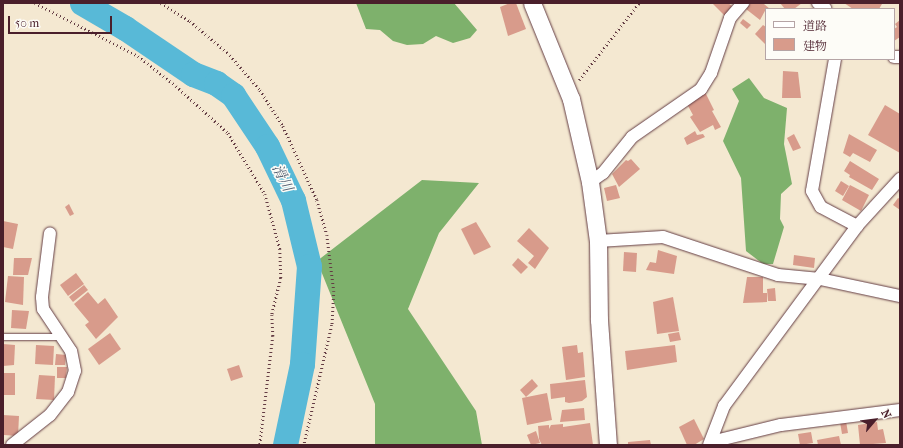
<!DOCTYPE html>
<meta charset="utf-8">
<style>
body{margin:0}
#map{position:relative;width:903px;height:448px;overflow:hidden;background:#f4e8d1;font-family:"IM FELL French Canon","Noto Serif JP",serif}
div>[style]{position:absolute}
[style*='--x']{left:calc(var(--x)*1px);top:calc(var(--y)*1px);width:calc(var(--w)*1px);rotate:calc(var(--a)*1deg)}
.forest>*{inset:0;background:#7eb16c}
.river>*{height:25px;margin:-12.5px;padding:0 12.5px;transform-origin:12.5px;border-radius:12.5px;background:#58b9d7}
.building>*{inset:0;background:#d89b8b}
.path>*{height:2.5px;margin-top:-1.25px;transform-origin:0;background:repeating-linear-gradient(90deg,#643d44 0 1px,transparent 0 4px)}
.roads{filter:drop-shadow(0 0 1px #643d44) drop-shadow(0 0 1px #643d44)}
.lane>*{height:6px;margin:-3px;padding:0 3px;transform-origin:3px;border-radius:3px;background:#fff}
.street>*{height:12px;margin:-6px;padding:0 6px;transform-origin:6px;border-radius:6px;background:#fff}
.secondary>*{height:17px;margin:-8.5px;padding:0 8.5px;transform-origin:8.5px;border-radius:8.5px;background:#fff}
span{translate:-50% -50%;white-space:nowrap;text-align:center;line-height:1.15;-webkit-text-stroke:3px #fdfcf7;paint-order:stroke}
.water-label{font-size:14px;color:#505d70;font-style:italic}
.frame{position:absolute;inset:0;border:4px solid #4a1f2b;pointer-events:none}
.legend{position:absolute;left:765px;top:8px;width:130px;height:52px;box-sizing:border-box;background:#fdfcf7;border:1px solid #b5a4a5;margin:0;padding:5px 7px;list-style:none;font-size:12px;color:#4a1f2b}
.legend li{display:flex;align-items:center;gap:8px;height:20px}
.legend b{width:20px;border:1px solid #b5a4a5}
.north{position:absolute;left:855px;top:400px;width:40px;height:40px;-webkit-text-stroke:3px #fdfcf7;paint-order:stroke;rotate:62deg;font-size:11px;font-weight:700;line-height:16px;text-align:center;color:#4a1f2b}
.north::after{content:'';display:block;margin:auto;width:14px;height:18px;background:#4a1f2b;clip-path:polygon(50% 0,100% 100%,50% 72%,0 100%)}
.scale{position:absolute;left:8px;top:16px;width:104px;height:18px;box-sizing:border-box;border:2px solid #4a1f2b;border-top:0;padding-left:5px;font-size:12px;line-height:14px;white-space:nowrap;color:#4a1f2b;-webkit-text-stroke:3px #fdfcf7;paint-order:stroke}
</style>
<div id="map">
<div class="forest">
<i style="clip-path:polygon(356px 3px,454px 3px,477px 30px,470px 38px,453px 43px,436px 36px,423px 44px,407px 45px,393px 41px,380px 30px,366px 29px)"></i>
<i style="clip-path:polygon(749px 78px,764px 98px,787px 108px,784px 144px,792px 184px,781px 194px,780px 219px,784px 227px,773px 264px,763px 264px,746px 251px,741px 178px,723px 141px,739px 101px,732px 89px)"></i>
<i style="clip-path:polygon(422px 180px,479px 183px,439px 233px,408px 309px,476px 411px,482px 445px,375px 445px,375px 404px,317px 261px)"></i>
</div>
<div class="river">
<i style="--x:82;--y:3;--w:50;--a:30.2"></i>
<i style="--x:125;--y:28;--w:82;--a:34.1"></i>
<i style="--x:193;--y:74;--w:25;--a:21"></i>
<i style="--x:216;--y:83;--w:21;--a:35"></i>
<i style="--x:233;--y:95;--w:61;--a:56.3"></i>
<i style="--x:267;--y:146;--w:60;--a:64.3"></i>
<i style="--x:293;--y:200;--w:68;--a:76.4"></i>
<i style="--x:309;--y:266;--w:98;--a:94.1"></i>
<i style="--x:302;--y:364;--w:83;--a:101.9"></i>
</div>
<div class="building">
<i style="clip-path:polygon(510px 3px,516px 3px,526px 29px,508px 36px,500px 7px)"></i>
<i style="clip-path:polygon(712px 3px,728px 3px,732px 6px,725px 16px)"></i>
<i style="clip-path:polygon(751px 3px,764px 4px,770px 9px,766px 9px,760px 20px,746px 9px)"></i>
<i style="clip-path:polygon(780px 3px,802px 3px,794px 9px,785px 9px)"></i>
<i style="clip-path:polygon(844px 3px,881px 3px,882px 4px,879px 9px,853px 9px)"></i>
<i style="clip-path:polygon(743px 19px,751px 25px,747px 29px,740px 23px)"></i>
<i style="clip-path:polygon(900px 20px,900px 37px,894px 41px,894px 29px,897px 27px,895px 24px)"></i>
<i style="clip-path:polygon(763px 25px,766px 27px,766px 45px,755px 34px)"></i>
<i style="clip-path:polygon(783px 71px,798px 72px,801px 98px,782px 98px)"></i>
<i style="clip-path:polygon(705px 92px,714px 110px,712px 111px,721px 127px,715px 130px,713px 125px,700px 132px,690px 117px,693px 115px,687px 104px)"></i>
<i style="clip-path:polygon(885px 105px,900px 114px,900px 153px,868px 135px)"></i>
<i style="clip-path:polygon(695px 131px,697px 135px,703px 134px,705px 137px,687px 145px,684px 138px)"></i>
<i style="clip-path:polygon(794px 134px,801px 148px,793px 151px,787px 138px)"></i>
<i style="clip-path:polygon(849px 134px,877px 150px,870px 162px,853px 153px,850px 157px,843px 153px)"></i>
<i style="clip-path:polygon(631px 159px,640px 169px,619px 187px,612px 174px,626px 160px,628px 161px)"></i>
<i style="clip-path:polygon(850px 161px,879px 179px,872px 190px,849px 177px,850px 175px,844px 171px)"></i>
<i style="clip-path:polygon(841px 181px,849px 186px,843px 196px,835px 191px)"></i>
<i style="clip-path:polygon(616px 185px,620px 198px,607px 201px,604px 188px)"></i>
<i style="clip-path:polygon(850px 185px,869px 195px,861px 211px,842px 200px)"></i>
<i style="clip-path:polygon(898px 198px,900px 199px,900px 210px,893px 205px)"></i>
<i style="clip-path:polygon(69px 204px,74px 214px,70px 216px,65px 207px)"></i>
<i style="clip-path:polygon(3px 221px,18px 224px,13px 249px,3px 247px)"></i>
<i style="clip-path:polygon(476px 222px,491px 247px,474px 255px,461px 229px)"></i>
<i style="clip-path:polygon(529px 228px,549px 248px,535px 269px,528px 263px,534px 256px,517px 241px)"></i>
<i style="clip-path:polygon(658px 250px,677px 256px,674px 274px,646px 270px,650px 262px,656px 263px)"></i>
<i style="clip-path:polygon(624px 252px,637px 253px,636px 272px,623px 271px)"></i>
<i style="clip-path:polygon(794px 255px,815px 258px,814px 268px,793px 265px)"></i>
<i style="clip-path:polygon(14px 258px,32px 258px,28px 275px,13px 275px)"></i>
<i style="clip-path:polygon(518px 258px,528px 267px,521px 274px,512px 265px)"></i>
<i style="clip-path:polygon(76px 273px,84px 284px,68px 296px,60px 285px)"></i>
<i style="clip-path:polygon(8px 276px,24px 277px,23px 305px,5px 302px)"></i>
<i style="clip-path:polygon(747px 277px,763px 277px,763px 293px,767px 293px,767px 302px,743px 303px)"></i>
<i style="clip-path:polygon(84px 285px,88px 290px,73px 302px,69px 297px)"></i>
<i style="clip-path:polygon(775px 288px,776px 301px,768px 301px,767px 289px)"></i>
<i style="clip-path:polygon(88px 292px,98px 304px,105px 298px,118px 317px,96px 339px,85px 325px,89px 322px,74px 304px)"></i>
<i style="clip-path:polygon(673px 297px,679px 331px,657px 334px,653px 302px)"></i>
<i style="clip-path:polygon(12px 310px,29px 311px,26px 329px,11px 328px)"></i>
<i style="clip-path:polygon(679px 332px,681px 340px,670px 342px,668px 334px)"></i>
<i style="clip-path:polygon(110px 333px,121px 349px,99px 365px,88px 349px)"></i>
<i style="clip-path:polygon(3px 344px,15px 345px,14px 365px,3px 366px)"></i>
<i style="clip-path:polygon(36px 345px,54px 346px,53px 365px,35px 364px)"></i>
<i style="clip-path:polygon(577px 345px,578px 353px,583px 352px,585px 377px,566px 380px,562px 347px)"></i>
<i style="clip-path:polygon(675px 345px,677px 362px,627px 370px,625px 351px)"></i>
<i style="clip-path:polygon(56px 354px,66px 355px,65px 365px,55px 365px)"></i>
<i style="clip-path:polygon(239px 365px,243px 377px,231px 381px,227px 369px)"></i>
<i style="clip-path:polygon(57px 367px,67px 367px,66px 378px,57px 378px)"></i>
<i style="clip-path:polygon(3px 373px,15px 373px,15px 395px,3px 395px)"></i>
<i style="clip-path:polygon(39px 375px,55px 376px,54px 400px,36px 399px)"></i>
<i style="clip-path:polygon(532px 379px,538px 386px,526px 397px,520px 390px)"></i>
<i style="clip-path:polygon(585px 380px,587px 397px,582px 401px,569px 403px,565px 402px,565px 397px,551px 399px,550px 384px)"></i>
<i style="clip-path:polygon(547px 393px,552px 420px,527px 425px,522px 398px)"></i>
<i style="clip-path:polygon(584px 408px,585px 420px,560px 422px,562px 410px)"></i>
<i style="clip-path:polygon(3px 415px,19px 416px,18px 436px,4px 435px)"></i>
<i style="clip-path:polygon(694px 419px,704px 439px,694px 445px,687px 445px,679px 427px)"></i>
<i style="clip-path:polygon(846px 421px,848px 433px,842px 434px,840px 422px)"></i>
<i style="clip-path:polygon(877px 422px,878px 430px,883px 429px,886px 443px,860px 445px,858px 425px)"></i>
<i style="clip-path:polygon(590px 423px,593px 445px,542px 445px,539px 439px,538px 426px,549px 425px,549px 429px,551px 425px,563px 424px,563px 427px)"></i>
<i style="clip-path:polygon(536px 431px,540px 443px,531px 445px,527px 435px)"></i>
<i style="clip-path:polygon(811px 432px,813px 443px,800px 445px,798px 434px)"></i>
<i style="clip-path:polygon(839px 436px,841px 445px,818px 445px,817px 440px)"></i>
<i style="clip-path:polygon(650px 440px,651px 445px,628px 445px,628px 442px)"></i>
</div>
<div class="path">
<i style="--x:35;--y:3;--w:116;--a:27.2"></i>
<i style="--x:138;--y:56;--w:48;--a:38.3"></i>
<i style="--x:176;--y:86;--w:70;--a:42.1"></i>
<i style="--x:228;--y:133;--w:71;--a:58.8"></i>
<i style="--x:265;--y:194;--w:57;--a:74.7"></i>
<i style="--x:280;--y:249;--w:29;--a:88"></i>
<i style="--x:281;--y:278;--w:38;--a:104"></i>
<i style="--x:272;--y:315;--w:21;--a:87"></i>
<i style="--x:273;--y:336;--w:110;--a:96.8"></i>
<i style="--x:161;--y:3;--w:34;--a:32"></i>
<i style="--x:190;--y:21;--w:52;--a:40.4"></i>
<i style="--x:230;--y:55;--w:46;--a:49.4"></i>
<i style="--x:260;--y:90;--w:43;--a:57.4"></i>
<i style="--x:283;--y:126;--w:81;--a:65.3"></i>
<i style="--x:317;--y:200;--w:36;--a:74"></i>
<i style="--x:327;--y:235;--w:56;--a:82.9"></i>
<i style="--x:334;--y:291;--w:34;--a:93"></i>
<i style="--x:332;--y:325;--w:123;--a:103.1"></i>
<i style="--x:579;--y:80;--w:98;--a:-52.1"></i>
</div>
<div class="roads">
<div class="lane">
<i style="--x:3;--y:337;--w:59;--a:0"></i>
</div>
<div class="street">
<i style="--x:818;--y:3;--w:9;--a:36"></i>
<i style="--x:894;--y:57;--w:6;--a:0"></i>
<i style="--x:835;--y:59;--w:134;--a:99.9"></i>
<i style="--x:812;--y:191;--w:18;--a:61"></i>
<i style="--x:821;--y:207;--w:41;--a:27.8"></i>
<i style="--x:590;--y:182;--w:16;--a:-35"></i>
<i style="--x:603;--y:173;--w:46;--a:-51.1"></i>
<i style="--x:632;--y:137;--w:84;--a:-34.8"></i>
<i style="--x:701;--y:89;--w:19;--a:-58"></i>
<i style="--x:711;--y:73;--w:58;--a:-70.9"></i>
<i style="--x:730;--y:18;--w:20;--a:-49"></i>
<i style="--x:598;--y:241;--w:65;--a:-3.5"></i>
<i style="--x:663;--y:237;--w:121;--a:18.3"></i>
<i style="--x:778;--y:275;--w:42;--a:5.4"></i>
<i style="--x:820;--y:279;--w:82;--a:12"></i>
<i style="--x:711;--y:442;--w:72;--a:-13.7"></i>
<i style="--x:781;--y:425;--w:120;--a:-7.2"></i>
<i style="--x:12;--y:445;--w:48;--a:-38.3"></i>
<i style="--x:50;--y:415;--w:29;--a:-52"></i>
<i style="--x:68;--y:392;--w:22;--a:-72"></i>
<i style="--x:75;--y:371;--w:20;--a:-101"></i>
<i style="--x:71;--y:351;--w:50;--a:-123.7"></i>
<i style="--x:43;--y:309;--w:12;--a:-95"></i>
<i style="--x:42;--y:297;--w:64;--a:-82.9"></i>
<i style="--x:709;--y:445;--w:42;--a:-69"></i>
<i style="--x:724;--y:406;--w:224;--a:-53.5"></i>
<i style="--x:857;--y:226;--w:64;--a:-47.5"></i>
</div>
<div class="secondary">
<i style="--x:532;--y:3;--w:104;--a:67.9"></i>
<i style="--x:571;--y:99;--w:85;--a:77.1"></i>
<i style="--x:590;--y:182;--w:60;--a:82.3"></i>
<i style="--x:598;--y:241;--w:79;--a:89.3"></i>
<i style="--x:599;--y:320;--w:125;--a:85.9"></i>
</div>
</div>
<div class="water-label">
<span style="left:282px;top:178px;rotate:64deg">滑川</span>
</div>
<div class="frame"></div>
<ul class="legend">
<li><b style="height:5px;background:#fff"></b>道路</li>
<li><b style="height:11px;background:#d89b8b"></b>建物</li>
</ul>
<div class="north">N</div>
<div class="scale">50 m</div>
</div>
